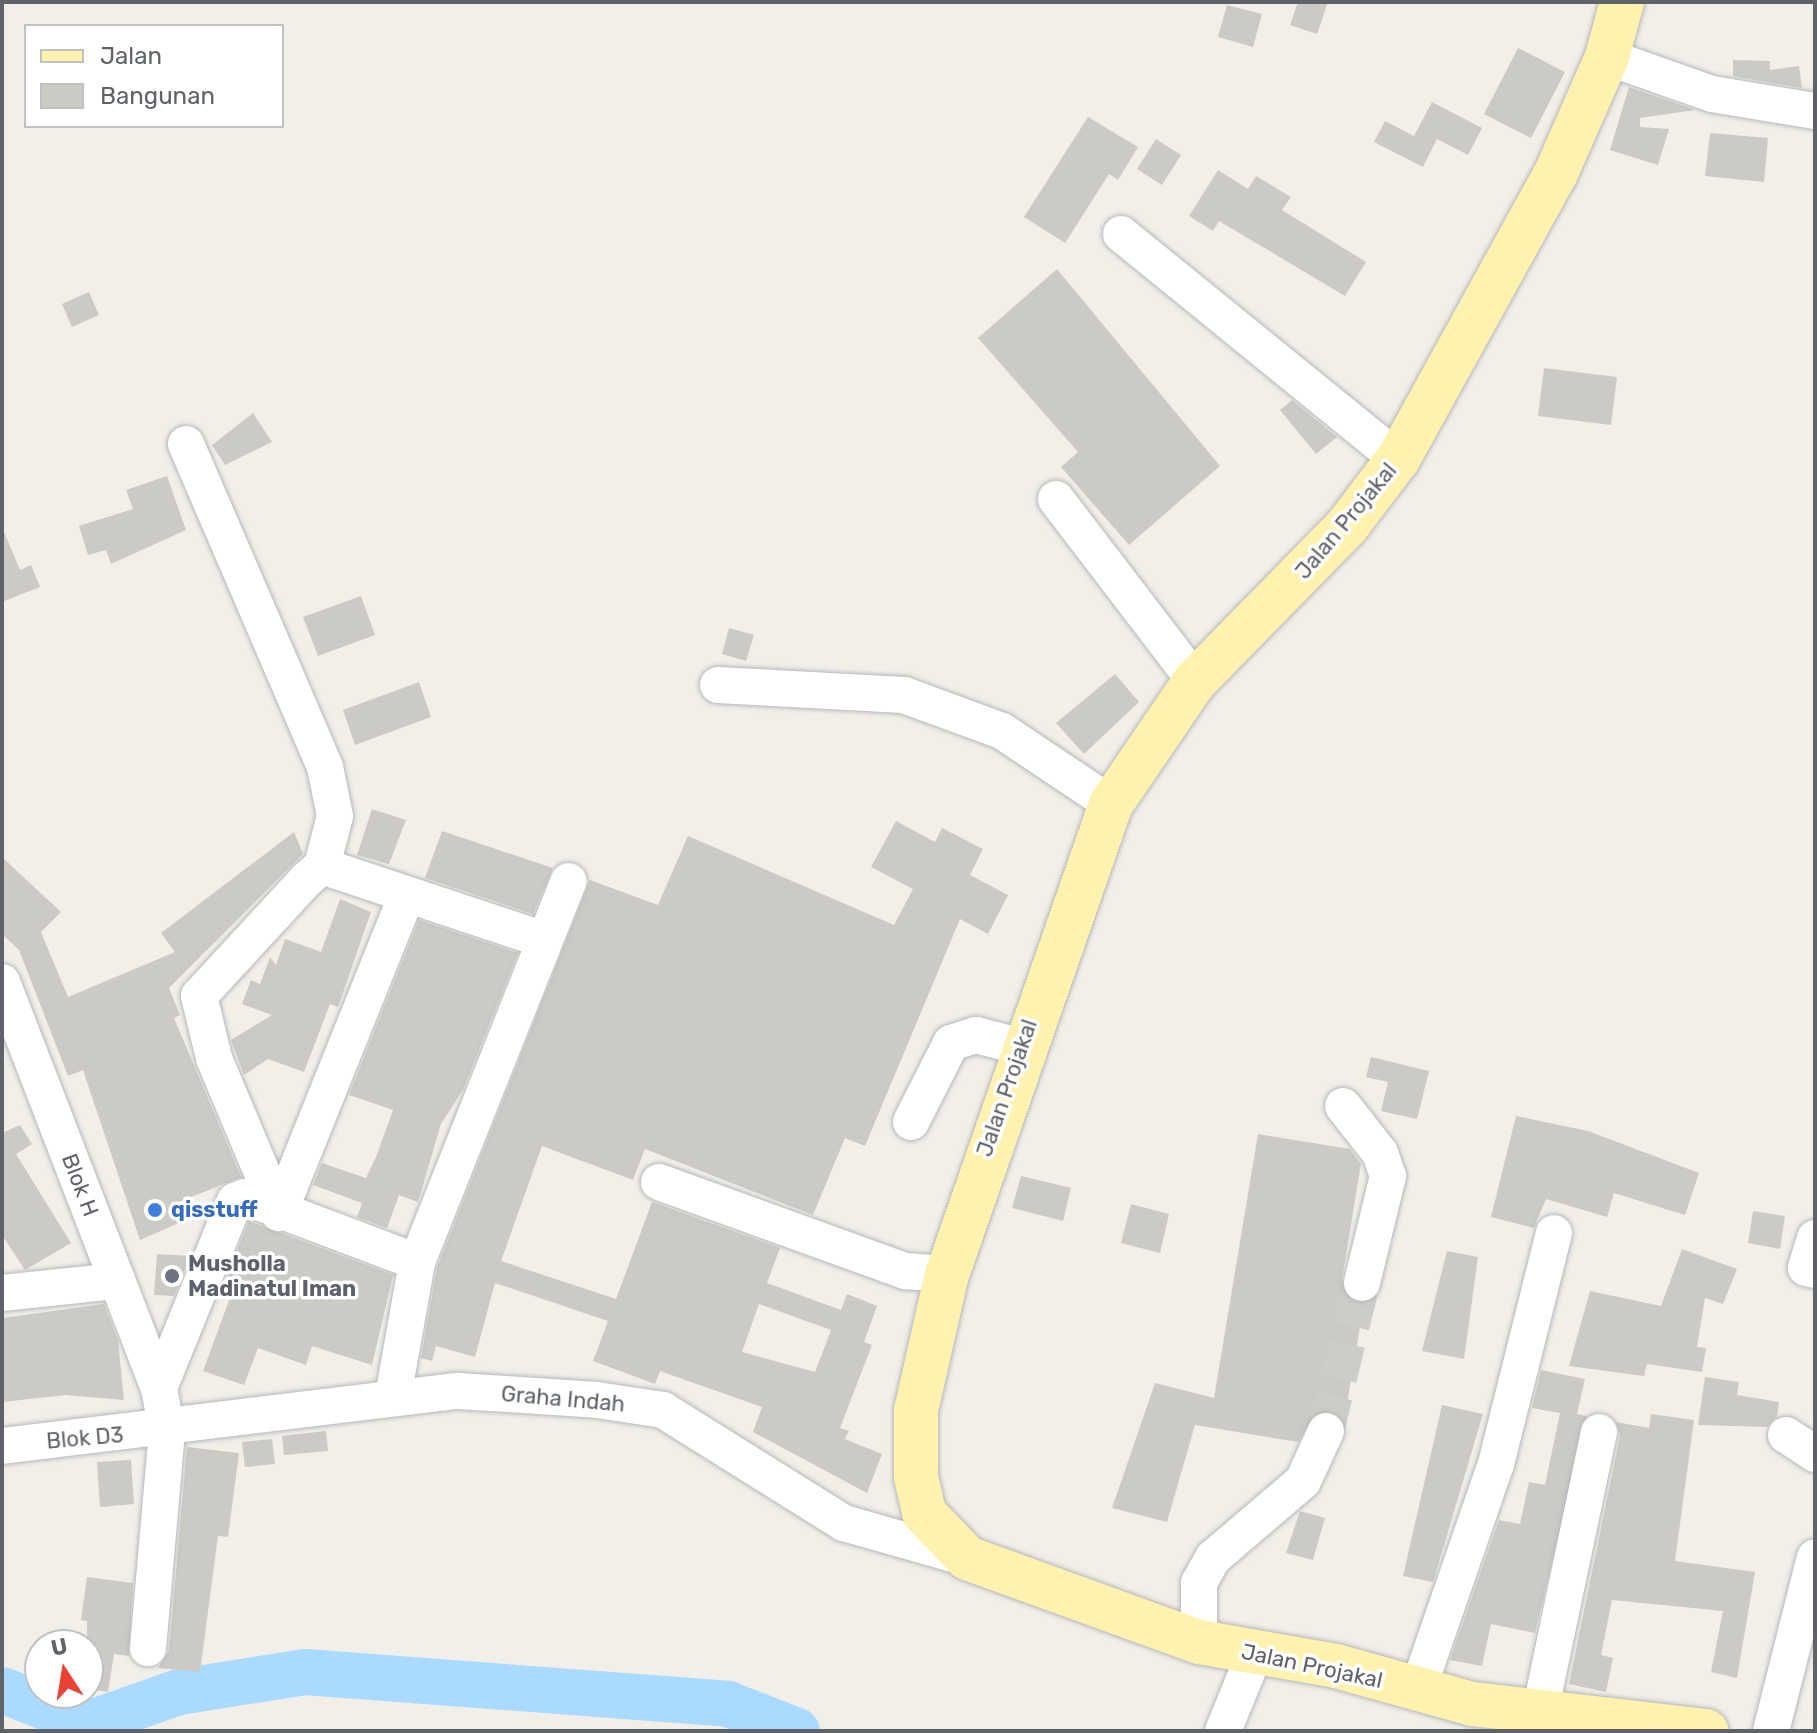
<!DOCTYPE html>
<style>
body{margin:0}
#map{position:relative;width:1817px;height:1733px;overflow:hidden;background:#f1efe8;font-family:Rubik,sans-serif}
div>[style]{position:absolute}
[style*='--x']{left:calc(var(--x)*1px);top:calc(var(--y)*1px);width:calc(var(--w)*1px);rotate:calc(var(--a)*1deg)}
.river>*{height:46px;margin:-23px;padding:0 23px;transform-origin:23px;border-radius:23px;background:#aadaff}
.building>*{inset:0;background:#cccac5}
.minor-tunnel>*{height:36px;margin-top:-18px;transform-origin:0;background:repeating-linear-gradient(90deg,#ccccc8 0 36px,transparent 0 54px)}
.roads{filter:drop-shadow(0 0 2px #b5b8bc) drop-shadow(0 0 2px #b5b8bc)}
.minor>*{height:36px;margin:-18px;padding:0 18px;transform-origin:18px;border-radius:18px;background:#fff}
.major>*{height:44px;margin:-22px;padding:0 22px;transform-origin:22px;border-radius:22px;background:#fff2af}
.dots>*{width:22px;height:22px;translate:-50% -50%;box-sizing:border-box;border:4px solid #fff;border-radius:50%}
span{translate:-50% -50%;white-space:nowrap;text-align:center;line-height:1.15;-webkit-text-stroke:7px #fff;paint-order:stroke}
.street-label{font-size:22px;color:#5f6368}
.shop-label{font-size:22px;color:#366cbe;font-weight:700}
.left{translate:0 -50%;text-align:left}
.worship-label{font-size:22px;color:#5b616d;font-weight:700}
.frame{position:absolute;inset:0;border:4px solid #5f6368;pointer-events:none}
.legend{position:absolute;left:24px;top:24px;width:260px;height:104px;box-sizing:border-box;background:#fff;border:2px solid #bfc1c3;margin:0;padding:10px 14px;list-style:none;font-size:24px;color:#5f6368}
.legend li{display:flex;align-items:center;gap:16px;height:40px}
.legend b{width:40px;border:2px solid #bfc1c3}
.north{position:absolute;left:24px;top:1629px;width:80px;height:80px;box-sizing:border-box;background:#fff;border:2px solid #bfc1c3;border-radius:50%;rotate:348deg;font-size:22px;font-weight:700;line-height:32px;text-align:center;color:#5f6368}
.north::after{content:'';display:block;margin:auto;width:28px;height:36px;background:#ea4335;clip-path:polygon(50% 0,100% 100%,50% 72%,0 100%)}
</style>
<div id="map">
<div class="river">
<i style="--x:2;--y:1690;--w:92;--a:21.6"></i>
<i style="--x:88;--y:1724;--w:96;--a:-19.4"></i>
<i style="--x:179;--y:1692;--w:128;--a:-9"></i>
<i style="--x:305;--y:1672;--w:424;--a:4.3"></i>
<i style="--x:728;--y:1704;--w:74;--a:21.4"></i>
</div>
<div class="building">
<i style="clip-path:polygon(1298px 2px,1328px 2px,1317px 34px,1290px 25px)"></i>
<i style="clip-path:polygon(1227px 5px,1262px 14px,1253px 47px,1218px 37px)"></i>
<i style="clip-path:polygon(1518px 48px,1565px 72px,1531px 138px,1484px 114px)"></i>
<i style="clip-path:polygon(1733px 60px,1770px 61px,1770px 70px,1799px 66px,1802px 88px,1733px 76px)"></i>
<i style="clip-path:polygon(1629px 87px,1695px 110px,1640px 118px,1640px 127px,1669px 129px,1658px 165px,1610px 150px)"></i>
<i style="clip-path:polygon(1432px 102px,1482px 128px,1468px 155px,1437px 139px,1423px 167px,1374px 142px,1385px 121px,1414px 136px)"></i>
<i style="clip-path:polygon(1088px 117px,1138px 147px,1118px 180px,1109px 174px,1065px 243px,1024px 217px)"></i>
<i style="clip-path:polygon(1710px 133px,1768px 138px,1764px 182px,1705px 176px)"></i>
<i style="clip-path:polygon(1156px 139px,1181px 155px,1162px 185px,1137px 169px)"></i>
<i style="clip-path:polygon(1218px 170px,1248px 189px,1256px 176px,1291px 197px,1282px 210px,1366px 262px,1345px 296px,1219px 221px,1213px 231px,1189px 216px)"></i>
<i style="clip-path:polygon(1057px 269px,1220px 466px,1129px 545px,1061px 467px,1078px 452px,978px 338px)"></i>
<i style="clip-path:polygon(89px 292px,99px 315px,72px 327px,62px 304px)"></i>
<i style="clip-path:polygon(1544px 368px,1617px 377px,1611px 425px,1538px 416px)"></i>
<i style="clip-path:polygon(1292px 400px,1337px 437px,1316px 454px,1280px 410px)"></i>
<i style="clip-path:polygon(253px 413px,272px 442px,225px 465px,212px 445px)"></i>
<i style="clip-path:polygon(167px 476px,186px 530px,111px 564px,106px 550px,88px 555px,79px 526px,133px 509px,126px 490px)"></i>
<i style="clip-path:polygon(2px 527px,20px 570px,31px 565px,40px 587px,2px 602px)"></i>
<i style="clip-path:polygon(361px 596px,375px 635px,318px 656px,303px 617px)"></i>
<i style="clip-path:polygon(729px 628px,754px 635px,746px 661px,722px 654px)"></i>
<i style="clip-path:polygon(1115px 674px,1139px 702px,1084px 754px,1056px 723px)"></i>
<i style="clip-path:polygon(419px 682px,431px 717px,355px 745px,343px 710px)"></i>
<i style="clip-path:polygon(372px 809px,406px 820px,389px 864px,357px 855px)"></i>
<i style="clip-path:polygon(evenodd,896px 821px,935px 842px,942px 828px,983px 849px,970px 875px,1008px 895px,988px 934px,960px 919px,865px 1146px,845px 1138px,813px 1215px,645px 1149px,633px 1180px,542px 1146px,501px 1261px,616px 1299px,652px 1202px,780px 1248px,767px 1283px,841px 1310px,847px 1294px,877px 1306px,864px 1342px,872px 1345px,840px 1428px,849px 1431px,845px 1439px,882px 1454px,867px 1493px,753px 1432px,762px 1407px,660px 1371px,655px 1384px,593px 1361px,608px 1321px,495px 1283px,475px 1357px,436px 1346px,432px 1361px,421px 1358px,437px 1268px,590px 880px,658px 905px,688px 836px,894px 925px,913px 889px,871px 867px,896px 821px,759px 1304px,831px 1330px,815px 1372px,742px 1352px,759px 1304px)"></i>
<i style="clip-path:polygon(442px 831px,553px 868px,533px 914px,425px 878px)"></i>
<i style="clip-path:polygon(294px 832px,303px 854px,169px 988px,180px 1015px,174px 1018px,241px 1177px,179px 1202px,186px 1220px,140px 1240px,83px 1070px,68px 1076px,19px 950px,2px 934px,2px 857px,61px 912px,41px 932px,68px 997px,175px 952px,161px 933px)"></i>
<i style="clip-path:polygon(340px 899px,371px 912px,338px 1007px,330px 1004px,304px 1072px,268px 1059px,244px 1075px,231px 1040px,272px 1015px,242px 1004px,251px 980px,260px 984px,270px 957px,276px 965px,285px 939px,321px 952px)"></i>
<i style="clip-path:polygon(419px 920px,518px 953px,463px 1090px,441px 1124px,418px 1202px,399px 1195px,387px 1228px,357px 1217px,362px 1203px,313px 1185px,322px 1163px,366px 1178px,376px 1157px,393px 1110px,349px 1095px)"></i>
<i style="clip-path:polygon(1371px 1057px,1429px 1071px,1417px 1119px,1381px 1111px,1388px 1082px,1366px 1077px)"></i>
<i style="clip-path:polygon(1516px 1116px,1588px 1131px,1699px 1173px,1685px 1215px,1614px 1193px,1607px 1217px,1546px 1199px,1534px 1228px,1491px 1217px)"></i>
<i style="clip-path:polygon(20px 1125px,32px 1144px,16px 1154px,71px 1243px,25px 1270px,2px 1235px,2px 1133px)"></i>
<i style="clip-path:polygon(1258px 1134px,1350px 1149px,1361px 1164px,1342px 1279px,1347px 1298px,1364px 1303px,1344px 1421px,1334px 1412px,1315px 1414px,1298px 1442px,1195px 1425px,1167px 1522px,1112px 1508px,1155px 1383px,1214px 1398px)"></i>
<i style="clip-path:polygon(1021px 1176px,1071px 1188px,1063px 1221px,1012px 1208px)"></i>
<i style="clip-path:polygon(1131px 1204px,1169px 1214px,1160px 1253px,1121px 1243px)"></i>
<i style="clip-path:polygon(1753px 1211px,1785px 1216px,1780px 1249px,1748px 1243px)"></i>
<i style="clip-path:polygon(249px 1221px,393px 1275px,372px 1365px,312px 1346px,306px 1365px,258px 1348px,244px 1385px,203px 1371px,234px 1287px,224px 1283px)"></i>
<i style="clip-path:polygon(1682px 1249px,1737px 1269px,1723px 1304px,1705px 1298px,1697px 1347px,1706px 1348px,1702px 1372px,1647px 1364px,1644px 1376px,1569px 1366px,1590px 1291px,1661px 1306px)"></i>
<i style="clip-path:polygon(1447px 1251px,1478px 1257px,1464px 1359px,1422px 1351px)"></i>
<i style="clip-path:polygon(157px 1254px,190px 1256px,174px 1296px,154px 1295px)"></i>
<i style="clip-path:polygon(104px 1304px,118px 1340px,124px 1400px,65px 1395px,2px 1402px,2px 1318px)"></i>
<i style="clip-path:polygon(1541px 1370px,1585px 1379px,1577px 1414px,1587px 1416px,1535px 1633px,1491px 1624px,1482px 1666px,1450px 1660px,1499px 1520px,1520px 1524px,1529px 1482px,1545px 1485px,1560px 1413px,1532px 1408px)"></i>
<i style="clip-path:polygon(1705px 1377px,1739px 1382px,1737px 1395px,1779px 1402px,1777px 1416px,1767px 1427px,1698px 1425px)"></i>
<i style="clip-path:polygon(1442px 1405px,1483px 1414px,1433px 1582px,1403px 1576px)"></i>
<i style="clip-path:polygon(1651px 1414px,1694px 1420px,1675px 1561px,1755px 1572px,1737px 1678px,1711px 1672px,1723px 1611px,1612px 1600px,1601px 1655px,1613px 1658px,1606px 1692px,1569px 1684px,1620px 1436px,1616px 1422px,1649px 1428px)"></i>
<i style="clip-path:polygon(326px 1431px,328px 1451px,284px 1455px,282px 1436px)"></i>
<i style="clip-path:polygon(272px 1439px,275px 1464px,245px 1467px,242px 1442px)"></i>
<i style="clip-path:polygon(187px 1447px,239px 1453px,228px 1537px,218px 1536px,200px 1672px,158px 1668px,169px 1650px)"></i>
<i style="clip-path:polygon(131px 1460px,134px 1504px,100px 1507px,97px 1462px)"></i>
<i style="clip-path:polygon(1300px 1511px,1325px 1518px,1313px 1560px,1286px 1553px)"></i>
<i style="clip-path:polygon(87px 1577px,133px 1583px,129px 1656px,114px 1654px,108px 1692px,88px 1689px,87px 1621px,81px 1620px)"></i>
</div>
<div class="minor-tunnel">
<i style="--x:1326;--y:1431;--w:152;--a:-76.3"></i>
</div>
<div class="roads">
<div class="minor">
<i style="--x:1607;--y:57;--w:111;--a:19.4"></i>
<i style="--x:1712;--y:94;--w:104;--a:9.4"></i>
<i style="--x:1121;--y:234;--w:357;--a:39.1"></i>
<i style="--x:186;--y:444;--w:352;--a:66.7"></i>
<i style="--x:325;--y:767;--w:50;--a:78.5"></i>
<i style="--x:335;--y:816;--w:52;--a:104.6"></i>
<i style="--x:1056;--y:499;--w:229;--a:52.6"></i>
<i style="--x:718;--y:685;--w:186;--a:3.1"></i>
<i style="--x:904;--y:695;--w:104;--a:20.2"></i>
<i style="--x:1002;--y:731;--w:131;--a:33.8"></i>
<i style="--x:2;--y:982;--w:435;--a:68.9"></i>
<i style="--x:159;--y:1388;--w:44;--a:79.5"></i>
<i style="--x:167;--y:1431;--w:218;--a:95"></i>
<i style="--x:1343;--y:1106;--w:60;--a:51.8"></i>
<i style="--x:1380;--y:1153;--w:24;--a:71"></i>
<i style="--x:1388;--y:1176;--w:110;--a:103.7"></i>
<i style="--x:911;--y:1122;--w:89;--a:-63.1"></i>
<i style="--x:951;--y:1043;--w:26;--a:-18"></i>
<i style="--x:976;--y:1035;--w:48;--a:14.6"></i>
<i style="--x:659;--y:1182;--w:262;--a:19.9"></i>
<i style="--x:905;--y:1271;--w:42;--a:4.1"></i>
<i style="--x:279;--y:1213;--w:168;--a:-112.8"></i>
<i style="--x:214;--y:1058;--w:64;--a:-103.6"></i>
<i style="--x:199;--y:996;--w:159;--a:-47.3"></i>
<i style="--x:307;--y:879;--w:20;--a:-41"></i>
<i style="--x:322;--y:866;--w:232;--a:18.4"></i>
<i style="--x:279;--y:1213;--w:343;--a:-68.1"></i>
<i style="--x:1815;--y:1238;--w:31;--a:107"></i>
<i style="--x:1806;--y:1268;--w:9;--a:13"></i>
<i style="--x:2;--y:1293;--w:116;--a:-6"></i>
<i style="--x:159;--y:1388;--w:202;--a:-67.9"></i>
<i style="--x:235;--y:1201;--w:11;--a:-22"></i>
<i style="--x:245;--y:1197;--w:184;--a:20.7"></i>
<i style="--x:393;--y:1397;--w:137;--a:-79.9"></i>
<i style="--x:417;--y:1262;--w:410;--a:-68.3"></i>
<i style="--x:1786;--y:1435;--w:35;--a:33"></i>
<i style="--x:2;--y:1446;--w:460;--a:-6.9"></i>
<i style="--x:459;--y:1391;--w:138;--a:3.7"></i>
<i style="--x:597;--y:1400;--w:67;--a:8.6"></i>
<i style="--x:663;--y:1410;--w:213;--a:32"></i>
<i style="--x:844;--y:1523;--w:128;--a:15.9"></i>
<i style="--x:1199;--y:1642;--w:59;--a:-90"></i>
<i style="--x:1199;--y:1583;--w:29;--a:-61"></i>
<i style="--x:1213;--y:1558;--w:118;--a:-40.5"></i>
<i style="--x:1303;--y:1481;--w:55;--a:-65.3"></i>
<i style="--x:1418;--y:1689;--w:238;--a:-70.9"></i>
<i style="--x:1496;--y:1464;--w:238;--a:-75.9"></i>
<i style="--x:1540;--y:1712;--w:286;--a:-78.1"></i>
<i style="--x:1223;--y:1731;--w:84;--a:-67.7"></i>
<i style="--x:1771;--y:1731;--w:179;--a:-75.8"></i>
</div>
<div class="major">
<i style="--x:1622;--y:2;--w:57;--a:105.3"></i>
<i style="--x:1607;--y:57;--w:127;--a:113.7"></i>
<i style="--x:1556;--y:173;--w:327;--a:118.9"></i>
<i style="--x:1398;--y:459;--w:84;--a:127.3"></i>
<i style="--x:1347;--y:526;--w:217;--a:134.4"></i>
<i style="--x:1195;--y:681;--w:149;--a:124.3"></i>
<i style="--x:1111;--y:804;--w:498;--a:109.2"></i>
<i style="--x:947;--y:1274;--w:140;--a:102.8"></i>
<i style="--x:916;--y:1411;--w:66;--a:90"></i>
<i style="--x:916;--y:1477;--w:37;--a:77"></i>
<i style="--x:924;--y:1513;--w:62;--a:46.3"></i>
<i style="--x:967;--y:1558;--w:247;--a:19.9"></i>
<i style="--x:1199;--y:1642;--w:139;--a:9.9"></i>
<i style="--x:1336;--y:1666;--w:141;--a:15.6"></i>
<i style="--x:1472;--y:1704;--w:236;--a:6.6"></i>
</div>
</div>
<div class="dots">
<i style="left:155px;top:1210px;background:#3f7fe0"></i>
<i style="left:172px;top:1276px;background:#6b7280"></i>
</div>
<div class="street-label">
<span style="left:1346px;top:521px;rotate:-50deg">Jalan Projakal</span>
<span style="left:1007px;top:1088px;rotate:-71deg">Jalan Projakal</span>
<span style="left:80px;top:1185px;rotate:69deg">Blok H</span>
<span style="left:563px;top:1399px;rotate:5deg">Graha Indah</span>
<span style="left:85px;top:1438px;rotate:-5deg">Blok D3</span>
<span style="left:1312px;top:1666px;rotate:12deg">Jalan Projakal</span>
</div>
<div class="shop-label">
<span class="left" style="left:171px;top:1210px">qisstuff</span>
</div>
<div class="worship-label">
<span class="left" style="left:188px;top:1276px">Musholla<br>Madinatul Iman</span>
</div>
<div class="frame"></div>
<ul class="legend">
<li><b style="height:10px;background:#fff2af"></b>Jalan</li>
<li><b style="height:22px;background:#cccac5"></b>Bangunan</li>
</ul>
<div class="north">U</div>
</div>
